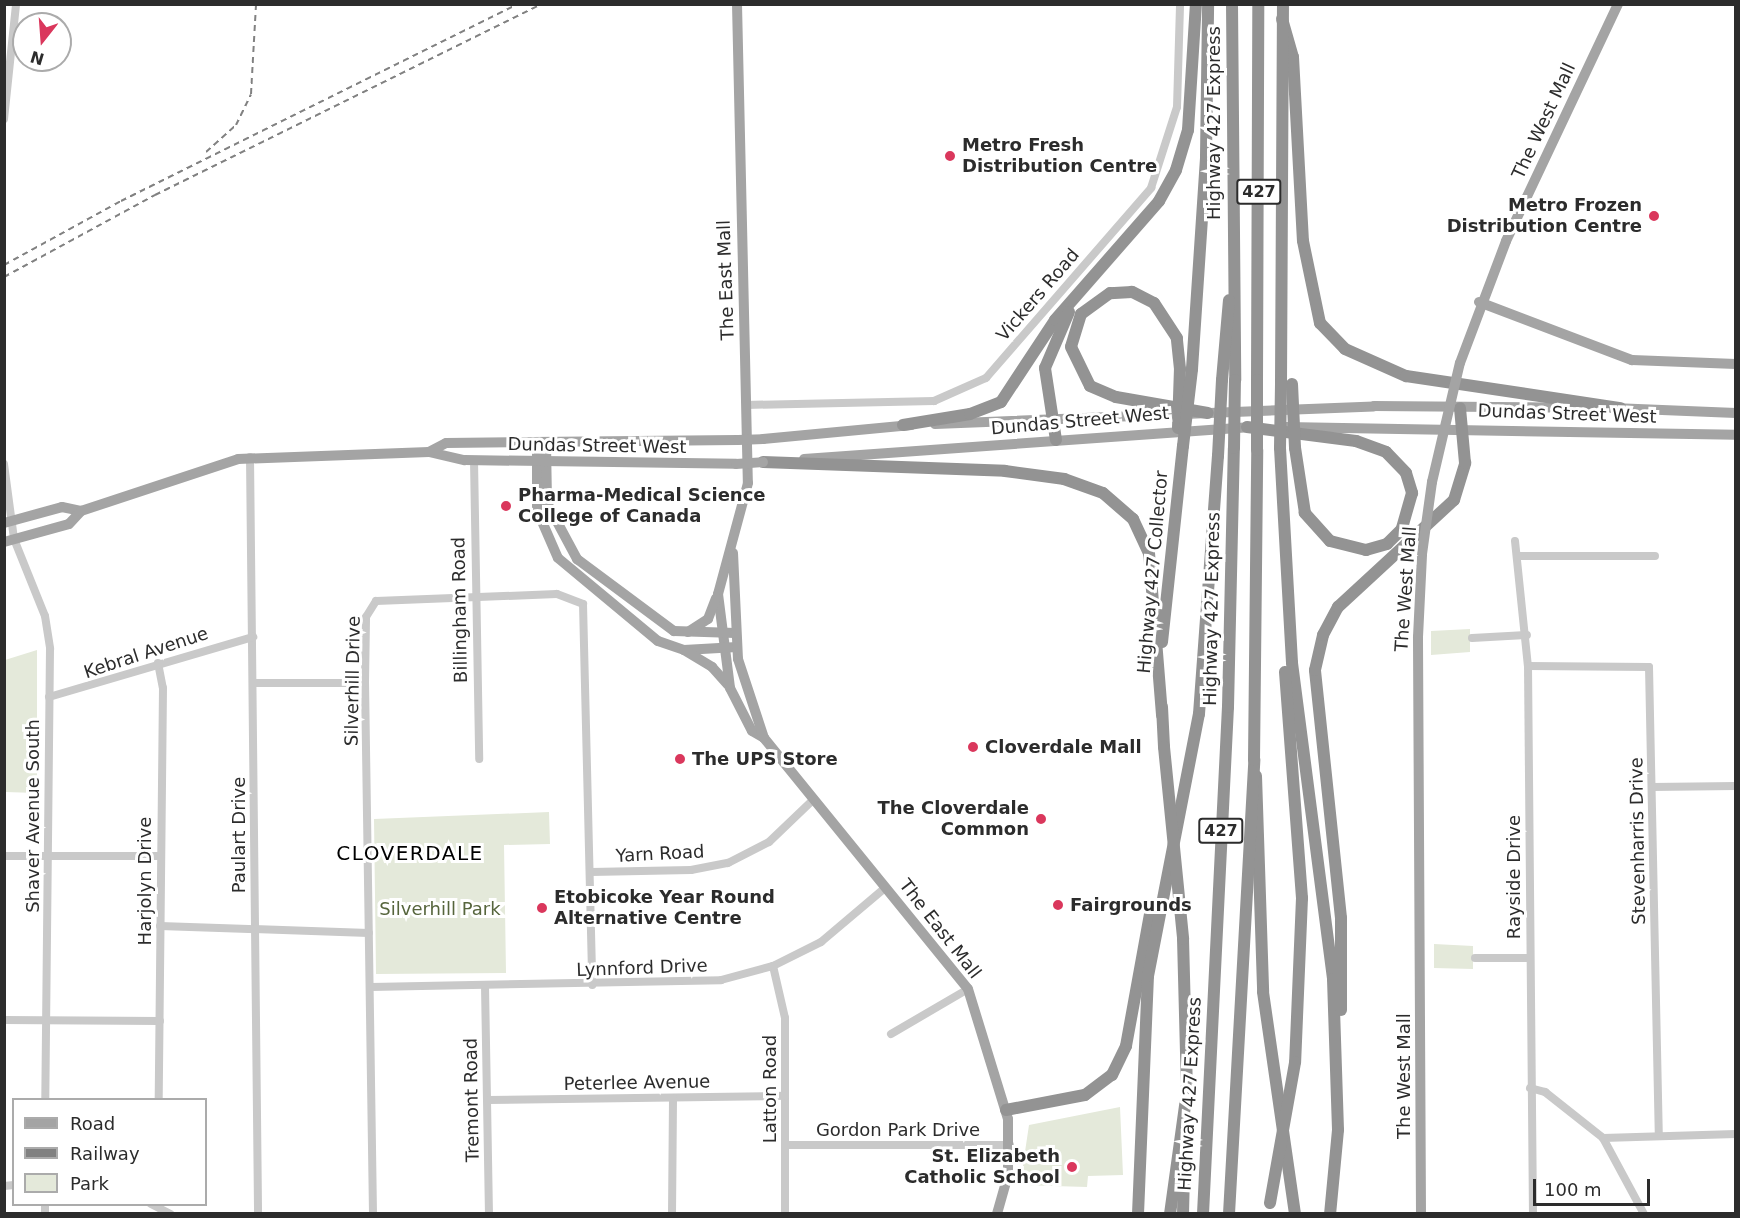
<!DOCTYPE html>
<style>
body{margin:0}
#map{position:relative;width:1740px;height:1218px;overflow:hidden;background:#fff;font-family:"DejaVu Sans",sans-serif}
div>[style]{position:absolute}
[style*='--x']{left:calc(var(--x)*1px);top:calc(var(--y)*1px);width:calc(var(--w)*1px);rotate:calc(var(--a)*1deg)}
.green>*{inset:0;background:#e4e9da}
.minor>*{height:8px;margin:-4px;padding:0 4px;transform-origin:4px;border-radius:4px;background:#c9c9c9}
.major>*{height:10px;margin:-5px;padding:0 5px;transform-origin:5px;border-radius:5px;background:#a4a4a4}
.highway>*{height:12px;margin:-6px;padding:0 6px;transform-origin:6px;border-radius:6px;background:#939393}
.rail>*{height:2px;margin-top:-1px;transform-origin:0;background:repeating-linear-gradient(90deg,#818181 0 6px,transparent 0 10.5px)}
.major-bridge>*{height:10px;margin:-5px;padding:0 5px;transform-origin:5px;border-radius:5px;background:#a4a4a4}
.highway-bridge>*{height:12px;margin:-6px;padding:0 6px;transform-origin:6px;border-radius:6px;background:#939393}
.dots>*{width:16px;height:16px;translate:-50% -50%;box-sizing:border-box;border:3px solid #fff;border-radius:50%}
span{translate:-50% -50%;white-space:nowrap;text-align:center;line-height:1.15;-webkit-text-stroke:6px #fff;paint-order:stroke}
.shield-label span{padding:2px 4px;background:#fff;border:2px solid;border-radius:4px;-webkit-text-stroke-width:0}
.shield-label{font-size:16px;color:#2c2c2c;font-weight:700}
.street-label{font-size:18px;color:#2c2c2c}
.poi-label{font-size:18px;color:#2c2c2c;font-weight:700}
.left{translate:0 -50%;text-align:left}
.right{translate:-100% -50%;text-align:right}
.park-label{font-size:18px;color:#56653c}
.neighbourhood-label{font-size:20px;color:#000;letter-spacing:1.5px}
.frame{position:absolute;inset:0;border:6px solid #2c2c2c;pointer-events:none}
.legend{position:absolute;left:12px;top:1098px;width:195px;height:108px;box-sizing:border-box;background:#fff;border:2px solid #ababab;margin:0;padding:8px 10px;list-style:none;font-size:18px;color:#2c2c2c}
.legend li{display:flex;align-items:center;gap:12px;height:30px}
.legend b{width:30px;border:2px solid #ababab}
.north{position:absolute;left:12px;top:12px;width:60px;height:60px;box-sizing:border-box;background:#fff;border:2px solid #ababab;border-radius:50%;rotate:197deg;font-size:16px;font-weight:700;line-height:24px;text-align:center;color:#2c2c2c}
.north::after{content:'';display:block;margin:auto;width:21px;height:27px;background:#da375c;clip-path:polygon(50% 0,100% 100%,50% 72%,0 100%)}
.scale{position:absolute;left:1533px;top:1179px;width:117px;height:27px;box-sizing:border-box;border:3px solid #2c2c2c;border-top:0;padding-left:8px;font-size:18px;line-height:21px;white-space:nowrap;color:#2c2c2c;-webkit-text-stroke:4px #fff;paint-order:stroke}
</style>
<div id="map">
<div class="green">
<i style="clip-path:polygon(1470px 629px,1470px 652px,1431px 655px,1431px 631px)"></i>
<i style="clip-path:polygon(37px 650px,37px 793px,5px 792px,5px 660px)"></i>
<i style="clip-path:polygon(549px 812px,550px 844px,504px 845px,506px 973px,376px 974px,374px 819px)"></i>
<i style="clip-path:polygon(1434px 944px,1473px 946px,1473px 969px,1434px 968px)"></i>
<i style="clip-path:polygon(1120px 1107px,1123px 1175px,1088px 1176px,1087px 1187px,1020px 1185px,1029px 1125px)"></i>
</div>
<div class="minor">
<i style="--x:4;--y:119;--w:116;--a:-84"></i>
<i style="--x:746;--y:405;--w:188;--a:-1.2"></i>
<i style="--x:934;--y:401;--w:57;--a:-23.9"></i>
<i style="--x:986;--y:378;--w:252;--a:-49"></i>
<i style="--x:1151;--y:188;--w:85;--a:-72.2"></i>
<i style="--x:1177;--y:107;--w:103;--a:-88.3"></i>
<i style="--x:250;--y:457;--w:757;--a:89.39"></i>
<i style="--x:474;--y:460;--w:299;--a:89"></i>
<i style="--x:4;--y:464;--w:76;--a:82.4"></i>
<i style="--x:14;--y:539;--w:83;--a:68.1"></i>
<i style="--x:45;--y:616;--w:33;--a:81"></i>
<i style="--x:50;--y:649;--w:451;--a:90.6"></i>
<i style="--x:1515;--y:541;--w:126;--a:84.1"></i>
<i style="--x:1528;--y:666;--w:548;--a:89.48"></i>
<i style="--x:1517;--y:556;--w:138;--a:0"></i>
<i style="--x:1472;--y:638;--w:55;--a:-3.1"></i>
<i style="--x:158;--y:663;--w:25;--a:79"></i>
<i style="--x:163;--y:688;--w:412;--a:90.6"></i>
<i style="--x:1528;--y:666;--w:121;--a:0.5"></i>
<i style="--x:1649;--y:667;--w:468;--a:88.8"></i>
<i style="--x:253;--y:683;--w:112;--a:0"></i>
<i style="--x:49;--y:697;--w:213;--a:-16.4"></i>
<i style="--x:1652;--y:787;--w:84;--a:-0.7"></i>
<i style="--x:4;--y:856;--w:156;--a:0"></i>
<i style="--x:591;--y:872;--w:100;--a:-1.1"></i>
<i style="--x:691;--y:870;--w:38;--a:-11"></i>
<i style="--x:728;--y:863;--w:46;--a:-27.1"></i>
<i style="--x:769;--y:842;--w:62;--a:-43.7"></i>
<i style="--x:160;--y:926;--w:209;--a:1.9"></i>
<i style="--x:1475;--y:958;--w:55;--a:0"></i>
<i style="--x:773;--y:966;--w:53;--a:77"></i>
<i style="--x:785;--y:1018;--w:196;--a:90"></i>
<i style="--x:485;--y:986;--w:228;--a:89"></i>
<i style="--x:371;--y:987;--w:350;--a:-1.1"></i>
<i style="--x:721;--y:980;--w:54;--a:-15.1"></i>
<i style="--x:773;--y:966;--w:54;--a:-26.6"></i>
<i style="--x:821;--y:942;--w:85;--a:-40.2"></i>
<i style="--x:4;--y:1020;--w:156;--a:0.4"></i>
<i style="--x:891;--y:1034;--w:89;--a:-30.3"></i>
<i style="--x:1530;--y:1088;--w:16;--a:15"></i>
<i style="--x:1545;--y:1092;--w:74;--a:38.4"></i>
<i style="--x:1603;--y:1138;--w:86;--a:61.7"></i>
<i style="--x:488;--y:1100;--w:297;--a:-0.8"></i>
<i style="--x:1603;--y:1138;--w:133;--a:-1.7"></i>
<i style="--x:786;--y:1145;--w:224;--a:0"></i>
<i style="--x:4;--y:1186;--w:10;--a:-6"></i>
<i style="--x:151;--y:1204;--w:22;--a:27"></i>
<i style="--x:45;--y:1214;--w:10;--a:-90"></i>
<i style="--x:373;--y:1214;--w:531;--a:-90.86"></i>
<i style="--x:365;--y:683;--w:66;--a:-89.1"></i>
<i style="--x:366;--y:617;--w:19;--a:-58"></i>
<i style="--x:376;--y:601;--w:181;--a:-2.2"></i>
<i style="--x:557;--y:594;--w:28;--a:21"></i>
<i style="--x:583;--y:604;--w:381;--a:88.6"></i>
<i style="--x:672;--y:1214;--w:116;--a:-89.5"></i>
</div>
<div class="major">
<i style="--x:737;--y:4;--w:479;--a:88.7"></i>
<i style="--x:748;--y:483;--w:115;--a:105.1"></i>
<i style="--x:718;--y:594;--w:95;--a:82.7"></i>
<i style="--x:730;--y:688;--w:48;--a:62.9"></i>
<i style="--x:752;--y:731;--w:14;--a:30"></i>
<i style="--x:764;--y:738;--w:323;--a:50.9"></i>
<i style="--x:968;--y:989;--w:136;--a:72.9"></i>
<i style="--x:1008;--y:1119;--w:56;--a:90"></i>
<i style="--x:1008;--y:1175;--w:41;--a:105.8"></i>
<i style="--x:1479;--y:302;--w:164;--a:20.8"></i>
<i style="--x:1632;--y:360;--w:104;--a:2.2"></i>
<i style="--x:1460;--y:363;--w:130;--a:-69.3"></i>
<i style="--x:1506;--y:241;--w:262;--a:-64.7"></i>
<i style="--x:1613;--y:408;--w:123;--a:2.3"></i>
<i style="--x:935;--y:424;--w:439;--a:-2.3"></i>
<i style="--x:1374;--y:406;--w:220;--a:0.5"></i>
<i style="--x:1286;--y:427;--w:450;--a:1"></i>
<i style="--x:763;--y:439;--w:149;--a:-5.4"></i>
<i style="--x:537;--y:444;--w:66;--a:90"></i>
<i style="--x:537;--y:510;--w:52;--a:66.4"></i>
<i style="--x:558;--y:558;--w:130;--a:39.7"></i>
<i style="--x:658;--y:641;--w:28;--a:19"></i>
<i style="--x:684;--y:650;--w:53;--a:-3.2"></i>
<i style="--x:546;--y:444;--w:59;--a:89"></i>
<i style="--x:547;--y:503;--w:64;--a:61.8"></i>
<i style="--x:577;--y:559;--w:121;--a:36.6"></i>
<i style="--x:674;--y:631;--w:61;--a:1.9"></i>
<i style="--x:429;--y:452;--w:37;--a:13"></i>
<i style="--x:465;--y:460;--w:271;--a:0.8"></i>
<i style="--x:804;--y:459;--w:452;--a:-4.1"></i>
<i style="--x:4;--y:523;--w:60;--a:-15.4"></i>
<i style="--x:62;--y:507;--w:19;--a:12"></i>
<i style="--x:4;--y:542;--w:67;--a:-15.5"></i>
<i style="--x:69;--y:524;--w:18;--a:-47"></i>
<i style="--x:81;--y:511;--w:165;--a:-18.3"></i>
<i style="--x:238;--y:459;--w:191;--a:-2.1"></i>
<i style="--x:429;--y:452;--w:19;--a:-28"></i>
<i style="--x:446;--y:443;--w:292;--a:-0.6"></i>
<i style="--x:733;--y:553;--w:106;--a:87.3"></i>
<i style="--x:738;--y:659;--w:83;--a:71.8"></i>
<i style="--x:688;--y:632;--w:24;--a:-33"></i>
<i style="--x:708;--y:619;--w:22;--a:-69"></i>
<i style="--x:684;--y:650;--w:33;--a:31"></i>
<i style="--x:712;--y:667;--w:24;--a:48"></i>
<i style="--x:1421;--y:1214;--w:577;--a:-90.3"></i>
<i style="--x:1418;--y:637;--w:83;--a:-87.2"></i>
</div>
<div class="highway">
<i style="--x:1232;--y:4;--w:376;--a:89.5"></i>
<i style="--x:1282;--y:19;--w:40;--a:74"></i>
<i style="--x:1293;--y:57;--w:184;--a:86.9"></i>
<i style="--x:1303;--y:241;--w:84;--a:78.3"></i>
<i style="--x:1320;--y:323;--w:36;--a:46"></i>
<i style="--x:1345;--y:349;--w:67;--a:23.9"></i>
<i style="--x:1406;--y:376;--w:217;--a:8.5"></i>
<i style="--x:1180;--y:369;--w:31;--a:-96"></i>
<i style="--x:1177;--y:338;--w:42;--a:-123.3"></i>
<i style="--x:1154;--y:303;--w:25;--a:-153"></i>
<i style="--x:1132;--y:292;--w:22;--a:177"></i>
<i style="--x:1110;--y:293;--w:36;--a:144"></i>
<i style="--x:1081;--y:314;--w:34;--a:107"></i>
<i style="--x:1071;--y:347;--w:43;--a:64"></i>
<i style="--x:1090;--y:386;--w:28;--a:23"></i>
<i style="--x:1116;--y:397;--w:93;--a:9.9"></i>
<i style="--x:1192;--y:369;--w:213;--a:-86.2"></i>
<i style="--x:1206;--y:156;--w:152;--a:-89.2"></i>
<i style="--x:1222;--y:380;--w:80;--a:-85"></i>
<i style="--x:1257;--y:380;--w:376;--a:-89.8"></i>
<i style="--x:1281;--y:382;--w:378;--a:-89.7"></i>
<i style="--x:903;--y:425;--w:68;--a:-9.3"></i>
<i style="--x:970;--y:414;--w:33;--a:-21"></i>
<i style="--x:1001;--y:402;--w:98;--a:-56.6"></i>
<i style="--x:1055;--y:320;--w:158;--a:-48.8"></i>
<i style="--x:1159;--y:201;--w:35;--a:-61"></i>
<i style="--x:1176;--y:170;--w:42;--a:-73.3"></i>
<i style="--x:1188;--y:130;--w:126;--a:-86.4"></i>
<i style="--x:1247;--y:427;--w:110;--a:7.3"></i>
<i style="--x:1356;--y:441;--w:32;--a:20"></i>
<i style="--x:1386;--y:452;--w:29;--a:46"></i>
<i style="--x:1406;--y:473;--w:21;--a:73"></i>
<i style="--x:1412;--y:493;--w:37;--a:106"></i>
<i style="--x:1402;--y:529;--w:21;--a:135"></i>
<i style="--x:1387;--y:544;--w:22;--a:164"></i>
<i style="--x:1366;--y:550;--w:37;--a:-166"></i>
<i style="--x:1330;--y:541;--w:38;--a:-132"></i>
<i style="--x:1305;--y:513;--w:66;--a:-98.7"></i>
<i style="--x:1056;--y:440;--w:73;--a:-98.7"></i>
<i style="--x:1045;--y:368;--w:61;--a:-66.8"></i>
<i style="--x:1280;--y:448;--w:215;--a:86.8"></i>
<i style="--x:1292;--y:663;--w:319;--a:82.6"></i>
<i style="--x:1333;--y:979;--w:151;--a:88.1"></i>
<i style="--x:1338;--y:1130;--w:84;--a:95.4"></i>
<i style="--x:763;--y:462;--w:242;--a:2.1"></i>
<i style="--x:1005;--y:471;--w:60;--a:7.7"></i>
<i style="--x:1064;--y:479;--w:41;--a:19.7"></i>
<i style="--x:1103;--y:493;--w:40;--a:41"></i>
<i style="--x:1133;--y:519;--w:38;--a:65"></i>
<i style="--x:1149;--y:553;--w:163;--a:85.4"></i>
<i style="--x:1162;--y:642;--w:197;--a:-83.9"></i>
<i style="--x:1285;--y:672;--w:227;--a:85.7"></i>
<i style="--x:1302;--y:898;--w:164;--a:92.4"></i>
<i style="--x:1162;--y:707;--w:40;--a:87.1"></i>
<i style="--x:1256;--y:776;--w:216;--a:88.1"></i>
<i style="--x:1263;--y:992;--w:224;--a:81.8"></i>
<i style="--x:1341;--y:1010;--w:92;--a:-90"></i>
<i style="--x:1341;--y:918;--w:249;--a:-96"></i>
<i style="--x:1315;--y:670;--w:36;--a:-77"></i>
<i style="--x:1323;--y:635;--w:32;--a:-62"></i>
<i style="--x:1338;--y:607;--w:158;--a:-42.7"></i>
<i style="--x:1454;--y:500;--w:39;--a:-73"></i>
<i style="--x:1465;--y:463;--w:55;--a:-95.2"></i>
<i style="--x:1006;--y:1110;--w:80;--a:-10.8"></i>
<i style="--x:1085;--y:1095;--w:34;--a:-37"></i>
<i style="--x:1112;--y:1075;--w:32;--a:-64"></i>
<i style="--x:1126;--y:1046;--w:140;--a:-79.7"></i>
<i style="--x:1138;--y:1214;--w:238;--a:-87.6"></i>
<i style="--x:1148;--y:976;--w:267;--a:-79"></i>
<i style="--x:1199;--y:714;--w:259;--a:-85.8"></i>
<i style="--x:1170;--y:1214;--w:124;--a:-82.1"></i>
<i style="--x:1187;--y:1091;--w:152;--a:-91.5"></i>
<i style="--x:1183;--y:1214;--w:83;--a:-88.6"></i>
<i style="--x:1203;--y:1214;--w:508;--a:-87.18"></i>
<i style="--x:1228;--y:707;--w:259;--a:-88.7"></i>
<i style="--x:1229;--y:1214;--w:455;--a:-86.8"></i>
<i style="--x:1254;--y:760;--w:310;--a:-89.4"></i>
</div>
<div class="rail">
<i style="--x:206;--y:152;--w:40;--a:-42"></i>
<i style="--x:236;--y:125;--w:34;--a:-64"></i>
<i style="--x:251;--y:94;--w:90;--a:-86.8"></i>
<i style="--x:4;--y:265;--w:133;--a:-28.7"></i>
<i style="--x:121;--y:201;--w:443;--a:-26.4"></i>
<i style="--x:4;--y:277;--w:172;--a:-28.5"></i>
<i style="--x:155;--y:195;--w:431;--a:-26.3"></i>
</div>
<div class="major-bridge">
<i style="--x:738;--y:440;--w:25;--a:-2"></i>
<i style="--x:736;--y:464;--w:27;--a:-4"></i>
<i style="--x:1422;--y:554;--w:73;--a:-82.1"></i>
<i style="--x:1432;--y:482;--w:122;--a:-76.8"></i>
</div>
<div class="highway-bridge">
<i style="--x:1292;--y:384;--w:64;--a:87.3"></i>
<i style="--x:1178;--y:428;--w:59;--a:-88.1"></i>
<i style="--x:1183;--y:446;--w:78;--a:-83.3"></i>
<i style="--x:1234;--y:448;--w:68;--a:-89.2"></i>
<i style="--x:1280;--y:448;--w:66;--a:-89.1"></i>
<i style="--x:1257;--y:450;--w:70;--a:-90"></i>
<i style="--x:1218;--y:456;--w:76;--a:-87"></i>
<i style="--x:1164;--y:747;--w:193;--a:84.3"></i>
<i style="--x:1270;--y:1203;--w:143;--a:-79.9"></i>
</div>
<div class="dots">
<i style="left:950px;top:156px;background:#da375c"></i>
<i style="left:1654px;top:216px;background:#da375c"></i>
<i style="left:506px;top:506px;background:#da375c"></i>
<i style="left:973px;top:747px;background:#da375c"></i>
<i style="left:680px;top:759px;background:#da375c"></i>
<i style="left:1041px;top:819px;background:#da375c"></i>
<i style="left:1058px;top:905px;background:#da375c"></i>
<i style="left:542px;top:908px;background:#da375c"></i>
<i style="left:1072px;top:1167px;background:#da375c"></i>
</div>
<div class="shield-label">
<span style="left:1259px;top:192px">427</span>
<span style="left:1221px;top:831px">427</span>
</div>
<div class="street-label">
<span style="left:1544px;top:121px;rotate:-65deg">The West Mall</span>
<span style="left:1214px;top:123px;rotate:-90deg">Highway 427 Express</span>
<span style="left:726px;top:280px;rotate:-92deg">The East Mall</span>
<span style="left:1038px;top:295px;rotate:-49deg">Vickers Road</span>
<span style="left:1567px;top:414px;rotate:2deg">Dundas Street West</span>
<span style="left:1080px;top:421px;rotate:-5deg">Dundas Street West</span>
<span style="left:597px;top:446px;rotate:1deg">Dundas Street West</span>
<span style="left:1153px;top:572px;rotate:-85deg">Highway 427 Collector</span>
<span style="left:1406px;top:589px;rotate:-86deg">The West Mall</span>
<span style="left:1212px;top:609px;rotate:-89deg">Highway 427 Express</span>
<span style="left:460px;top:610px;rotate:-91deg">Billingham Road</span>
<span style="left:146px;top:653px;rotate:-18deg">Kebral Avenue</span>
<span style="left:353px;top:681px;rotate:-89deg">Silverhill Drive</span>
<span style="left:33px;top:816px;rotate:-90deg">Shaver Avenue South</span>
<span style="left:239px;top:835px;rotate:-90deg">Paulart Drive</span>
<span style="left:1638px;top:841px;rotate:-91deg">Stevenharris Drive</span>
<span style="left:660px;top:854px;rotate:-3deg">Yarn Road</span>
<span style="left:1514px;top:877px;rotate:-90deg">Rayside Drive</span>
<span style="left:145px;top:881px;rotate:-90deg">Harjolyn Drive</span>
<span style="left:940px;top:929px;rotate:52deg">The East Mall</span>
<span style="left:642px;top:968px;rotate:-2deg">Lynnford Drive</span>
<span style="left:1404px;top:1076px;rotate:-90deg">The West Mall</span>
<span style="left:637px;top:1083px;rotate:-1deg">Peterlee Avenue</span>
<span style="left:770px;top:1089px;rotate:-90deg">Latton Road</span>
<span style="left:1190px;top:1094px;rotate:-87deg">Highway 427 Express</span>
<span style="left:472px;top:1100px;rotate:-91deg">Tremont Road</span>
<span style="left:898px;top:1130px">Gordon Park Drive</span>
</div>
<div class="poi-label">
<span class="left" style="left:962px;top:156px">Metro Fresh<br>Distribution Centre</span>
<span class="right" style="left:1642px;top:216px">Metro Frozen<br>Distribution Centre</span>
<span class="left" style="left:518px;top:506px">Pharma-Medical Science<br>College of Canada</span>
<span class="left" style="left:985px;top:747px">Cloverdale Mall</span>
<span class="left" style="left:692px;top:759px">The UPS Store</span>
<span class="right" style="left:1029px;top:819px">The Cloverdale<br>Common</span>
<span class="left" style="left:554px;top:908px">Etobicoke Year Round<br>Alternative Centre</span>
<span class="left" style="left:1070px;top:905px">Fairgrounds</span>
<span class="right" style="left:1060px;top:1167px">St. Elizabeth<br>Catholic School</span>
</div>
<div class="park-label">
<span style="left:440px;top:909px">Silverhill Park</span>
</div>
<div class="neighbourhood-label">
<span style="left:410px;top:853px">CLOVERDALE</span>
</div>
<div class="frame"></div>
<ul class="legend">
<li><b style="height:8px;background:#a4a4a4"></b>Road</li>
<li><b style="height:8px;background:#818181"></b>Railway</li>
<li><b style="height:16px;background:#e4e9da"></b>Park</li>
</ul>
<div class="north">N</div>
<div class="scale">100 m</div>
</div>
